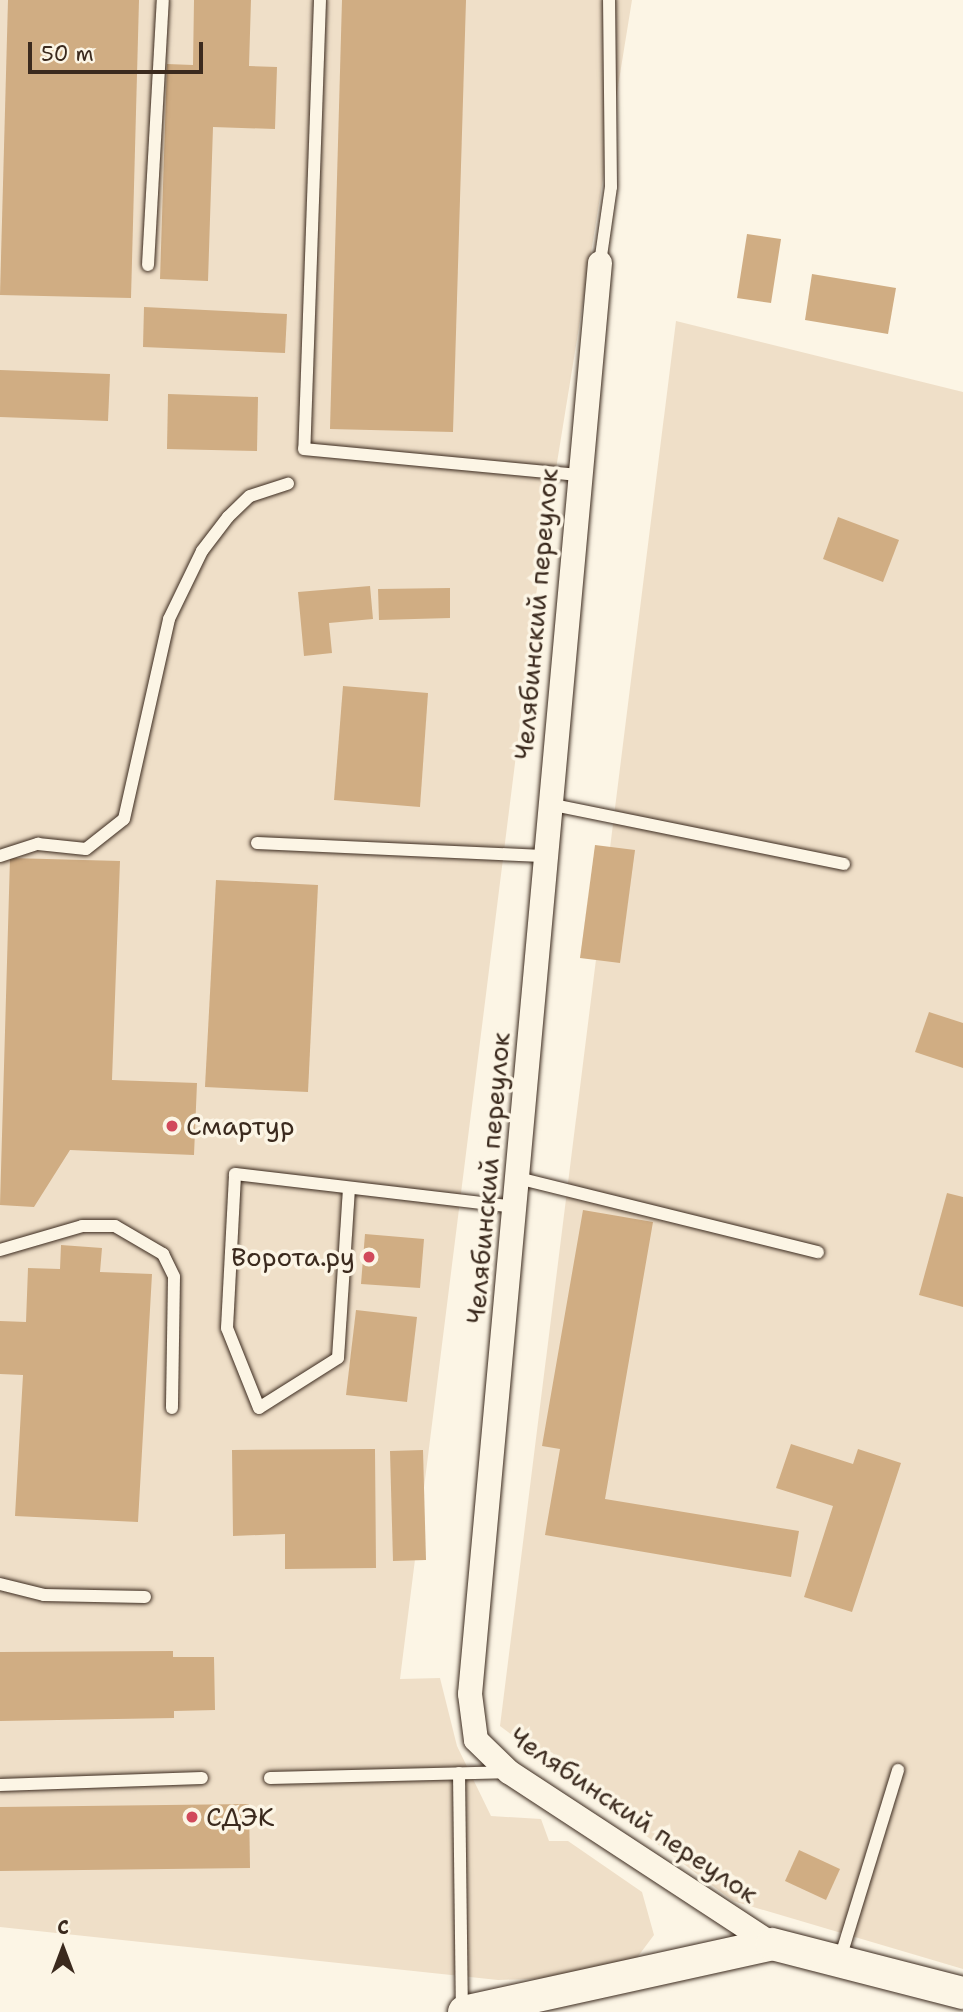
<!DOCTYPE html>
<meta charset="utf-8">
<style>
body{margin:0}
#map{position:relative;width:963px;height:2012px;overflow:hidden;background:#fcf5e5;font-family:"Shantell Sans",sans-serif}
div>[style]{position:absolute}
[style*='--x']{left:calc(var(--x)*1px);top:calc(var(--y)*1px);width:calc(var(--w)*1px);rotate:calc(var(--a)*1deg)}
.built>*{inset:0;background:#efdfc8}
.building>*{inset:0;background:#d0ad83}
.roads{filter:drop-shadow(0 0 2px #3b2a1e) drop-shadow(0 0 2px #3b2a1e)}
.service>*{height:12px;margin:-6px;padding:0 6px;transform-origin:6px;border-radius:6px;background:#fcf5e5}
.minor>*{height:24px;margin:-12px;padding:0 12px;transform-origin:12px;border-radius:12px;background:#fcf5e5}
.tertiary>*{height:32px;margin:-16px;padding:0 16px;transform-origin:16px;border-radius:16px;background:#fcf5e5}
.dots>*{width:19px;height:19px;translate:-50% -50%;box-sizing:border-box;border:4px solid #fcf5e5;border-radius:50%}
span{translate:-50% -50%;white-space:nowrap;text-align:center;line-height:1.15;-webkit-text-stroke:7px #fcf5e5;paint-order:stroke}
.street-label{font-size:26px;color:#3b2a1e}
.poi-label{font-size:26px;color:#3b2a1e}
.left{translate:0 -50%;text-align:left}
.right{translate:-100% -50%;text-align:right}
.north{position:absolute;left:28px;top:1914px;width:70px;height:70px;-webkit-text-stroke:5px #fcf5e5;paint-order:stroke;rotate:0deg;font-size:19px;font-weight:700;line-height:28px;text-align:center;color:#3b2a1e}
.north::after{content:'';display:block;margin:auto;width:24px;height:32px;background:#3b2a1e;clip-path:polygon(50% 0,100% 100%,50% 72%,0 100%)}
.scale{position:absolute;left:28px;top:42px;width:175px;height:32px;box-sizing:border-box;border:4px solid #3b2a1e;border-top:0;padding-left:9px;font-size:21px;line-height:24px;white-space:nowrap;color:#3b2a1e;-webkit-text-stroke:5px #fcf5e5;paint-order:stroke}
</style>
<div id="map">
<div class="built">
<i style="clip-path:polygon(0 0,632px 0,538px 580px,400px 1679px,440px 1678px,457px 1746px,491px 1816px,541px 1819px,549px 1841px,568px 1841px,642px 1892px,654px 1935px,633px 1963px,561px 1978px,498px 1980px,0 1927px)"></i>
<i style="clip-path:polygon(676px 321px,963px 392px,963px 1969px,733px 1901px,500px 1726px)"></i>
</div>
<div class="building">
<i style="clip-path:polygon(8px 0,139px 0,131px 298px,0 295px)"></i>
<i style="clip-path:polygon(194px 0,251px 0,249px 66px,277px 67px,275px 129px,213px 127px,208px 281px,160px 279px,167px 64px,193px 65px)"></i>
<i style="clip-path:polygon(342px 0,466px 0,453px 432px,330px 429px)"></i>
<i style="clip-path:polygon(747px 234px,781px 239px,771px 303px,737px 298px)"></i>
<i style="clip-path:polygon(812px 274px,896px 288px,888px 334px,805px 320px)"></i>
<i style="clip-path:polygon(144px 307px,287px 314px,285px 353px,143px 347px)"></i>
<i style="clip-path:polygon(0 370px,110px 374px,108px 421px,0 417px)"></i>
<i style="clip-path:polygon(168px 394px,258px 397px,257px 451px,167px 449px)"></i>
<i style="clip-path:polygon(838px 517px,899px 540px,883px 582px,823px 559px)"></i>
<i style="clip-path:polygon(370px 586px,373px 619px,329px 623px,332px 653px,304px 656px,298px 592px)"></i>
<i style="clip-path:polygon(450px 588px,450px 618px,379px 620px,378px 589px)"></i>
<i style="clip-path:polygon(343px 686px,428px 693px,420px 807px,334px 800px)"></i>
<i style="clip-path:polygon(595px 845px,635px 850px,620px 963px,580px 958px)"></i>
<i style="clip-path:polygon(10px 858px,120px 861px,112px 1080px,197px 1083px,194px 1155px,70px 1150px,34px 1207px,0 1205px)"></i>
<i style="clip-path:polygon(216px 880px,318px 885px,308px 1092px,205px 1087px)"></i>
<i style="clip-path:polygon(929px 1012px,963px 1023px,963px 1068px,915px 1052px)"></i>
<i style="clip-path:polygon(947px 1193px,963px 1197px,963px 1307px,919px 1295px)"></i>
<i style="clip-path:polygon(583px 1210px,653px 1222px,605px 1499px,799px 1531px,791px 1577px,545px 1535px,560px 1449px,542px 1446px)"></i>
<i style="clip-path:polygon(365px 1234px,424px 1239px,420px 1288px,361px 1284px)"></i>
<i style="clip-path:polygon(61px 1245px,102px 1248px,100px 1272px,152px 1274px,138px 1522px,15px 1516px,23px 1375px,0 1374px,0 1321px,26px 1322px,28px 1268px,60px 1269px)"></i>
<i style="clip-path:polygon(356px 1310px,417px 1317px,407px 1402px,346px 1395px)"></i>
<i style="clip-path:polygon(791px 1444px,853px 1464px,858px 1449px,901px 1463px,852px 1612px,804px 1597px,833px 1506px,776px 1488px)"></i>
<i style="clip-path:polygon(375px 1449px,376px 1568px,285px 1569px,285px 1534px,233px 1536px,232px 1450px)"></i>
<i style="clip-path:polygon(423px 1450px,426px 1560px,393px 1561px,390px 1451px)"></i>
<i style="clip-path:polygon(173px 1651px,173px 1657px,214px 1657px,215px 1710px,174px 1711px,174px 1718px,0 1721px,0 1652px)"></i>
<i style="clip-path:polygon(249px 1804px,250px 1868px,0 1871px,0 1807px)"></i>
<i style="clip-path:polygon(799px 1850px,840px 1869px,826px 1900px,785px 1881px)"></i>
</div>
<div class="roads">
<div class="service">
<i style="--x:320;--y:0;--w:449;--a:92"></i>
<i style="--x:304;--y:449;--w:275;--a:5.4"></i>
<i style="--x:600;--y:263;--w:77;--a:-81.8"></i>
<i style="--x:611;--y:187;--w:187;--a:-90.6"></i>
<i style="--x:148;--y:265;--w:265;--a:-86.8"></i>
<i style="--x:549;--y:804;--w:301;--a:11.5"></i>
<i style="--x:257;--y:843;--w:291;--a:2.6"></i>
<i style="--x:0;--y:856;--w:40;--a:-18"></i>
<i style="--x:38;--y:844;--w:48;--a:5.9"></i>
<i style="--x:86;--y:849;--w:48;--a:-38.3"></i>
<i style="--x:124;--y:819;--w:205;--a:-77.3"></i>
<i style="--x:169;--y:619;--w:76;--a:-64.1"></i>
<i style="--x:202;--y:551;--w:43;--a:-52.6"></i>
<i style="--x:228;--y:517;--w:30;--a:-44"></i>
<i style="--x:250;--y:496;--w:40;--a:-18"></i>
<i style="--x:518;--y:1178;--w:309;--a:13.9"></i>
<i style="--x:349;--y:1188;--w:170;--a:93.7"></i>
<i style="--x:338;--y:1358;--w:93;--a:147.7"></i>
<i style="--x:259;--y:1408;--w:86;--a:-111.8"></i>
<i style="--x:227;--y:1328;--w:154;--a:-87"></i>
<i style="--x:235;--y:1174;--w:283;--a:6.7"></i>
<i style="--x:0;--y:1250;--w:85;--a:-16.3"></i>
<i style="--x:82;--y:1226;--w:33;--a:0"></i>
<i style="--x:115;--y:1226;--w:56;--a:30.3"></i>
<i style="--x:163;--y:1254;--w:25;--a:64"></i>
<i style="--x:174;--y:1277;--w:131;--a:90.9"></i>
<i style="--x:0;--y:1584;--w:45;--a:14"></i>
<i style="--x:44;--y:1595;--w:101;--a:1.1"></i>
<i style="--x:459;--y:1773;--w:239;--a:89.3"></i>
<i style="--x:270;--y:1778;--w:238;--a:-1.4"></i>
<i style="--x:0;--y:1785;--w:202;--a:-2"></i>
<i style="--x:839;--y:1962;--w:201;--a:-72.9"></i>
</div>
<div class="minor">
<i style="--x:600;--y:263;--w:1437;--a:95.19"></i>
<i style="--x:470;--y:1694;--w:46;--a:82.6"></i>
<i style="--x:476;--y:1740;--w:46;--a:44.1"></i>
<i style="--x:509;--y:1772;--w:314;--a:33.2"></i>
</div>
<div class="tertiary">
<i style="--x:464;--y:2012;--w:315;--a:-12.4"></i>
<i style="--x:772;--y:1944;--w:197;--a:14.4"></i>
</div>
</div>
<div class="dots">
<i style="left:172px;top:1126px;background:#d1495b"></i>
<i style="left:369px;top:1257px;background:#d1495b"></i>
<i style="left:192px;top:1817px;background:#d1495b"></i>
</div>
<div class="street-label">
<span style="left:536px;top:614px;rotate:-85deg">Челябинский переулок</span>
<span style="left:488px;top:1178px;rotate:-85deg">Челябинский переулок</span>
<span style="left:634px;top:1815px;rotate:34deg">Челябинский переулок</span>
</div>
<div class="poi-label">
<span class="left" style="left:186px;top:1126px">Смартур</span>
<span class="right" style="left:355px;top:1257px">Ворота.ру</span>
<span class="left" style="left:206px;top:1817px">СДЭК</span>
</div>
<div class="north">С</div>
<div class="scale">50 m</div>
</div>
